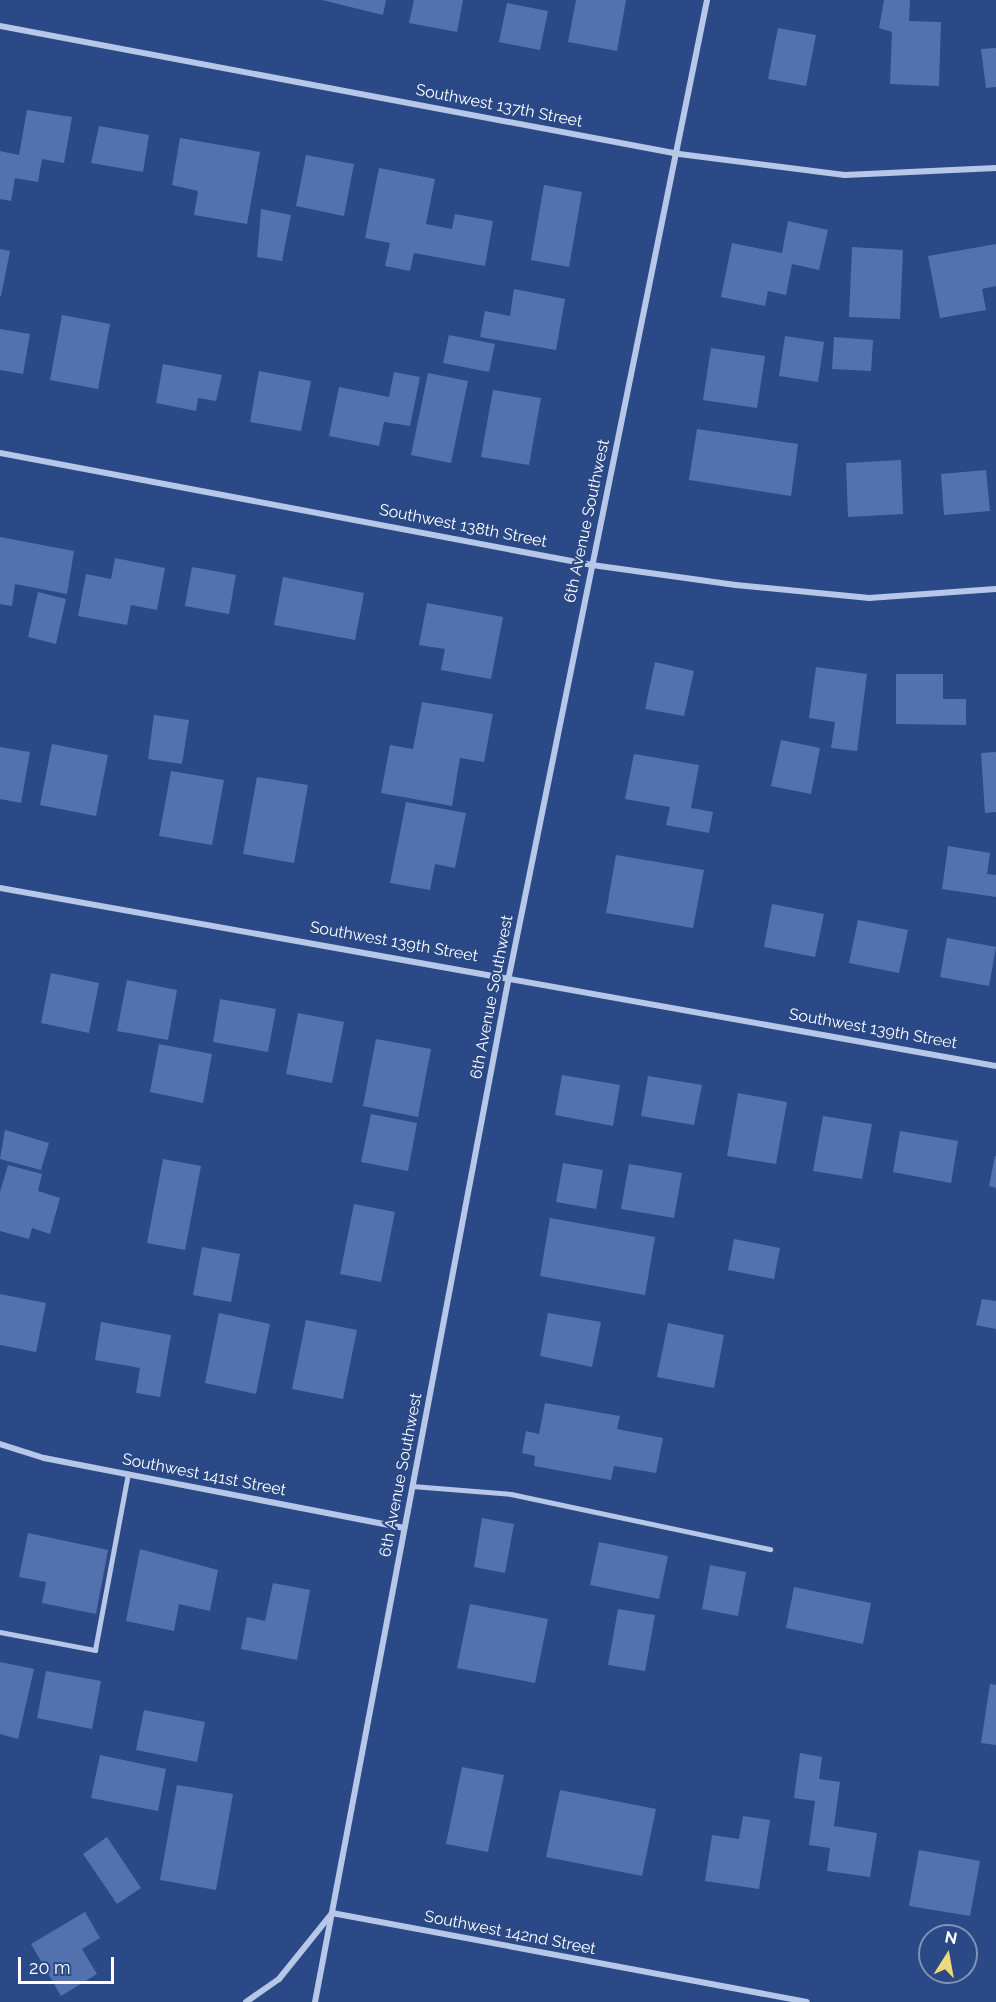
<!DOCTYPE html>
<style>
body{margin:0}
#map{position:relative;width:996px;height:2002px;overflow:hidden;background:#2a4986;font-family:Raleway,sans-serif}
div>[style]{position:absolute}
[style*='--x']{left:calc(var(--x)*1px);top:calc(var(--y)*1px);width:calc(var(--w)*1px);rotate:calc(var(--a)*1deg)}
.building>*{inset:0;background:#5372ad}
.service>*{height:4.5px;margin:-2.25px;padding:0 2.25px;transform-origin:2.25px;border-radius:2.25px;background:#b6c7e7}
.minor>*{height:6px;margin:-3px;padding:0 3px;transform-origin:3px;border-radius:3px;background:#b6c7e7}
span{translate:-50% -50%;white-space:nowrap;text-align:center;line-height:1.15;-webkit-text-stroke:4.5px #2a4986;paint-order:stroke}
.street-label{font-size:16px;color:#fff}
.north{position:absolute;left:918px;top:1924px;width:60px;height:60px;box-sizing:border-box;background:#2a4986;border:2px solid #7f92b6;border-radius:50%;rotate:11deg;font-size:16px;font-weight:700;line-height:24px;text-align:center;color:#fff}
.north::after{content:'';display:block;margin:auto;width:21px;height:27px;background:#edd87e;clip-path:polygon(50% 0,100% 100%,50% 72%,0 100%)}
.scale{position:absolute;left:18px;top:1957px;width:96px;height:27px;box-sizing:border-box;border:3px solid #fff;border-top:0;padding-left:8px;font-size:18px;line-height:21px;white-space:nowrap;color:#fff;-webkit-text-stroke:4px #2a4986;paint-order:stroke}
</style>
<div id="map">
<div class="building">
<i style="clip-path:polygon(322px 0,386px 0,383px 15px)"></i>
<i style="clip-path:polygon(414px 0,463px 0,457px 32px,409px 23px)"></i>
<i style="clip-path:polygon(576px 0,626px 0,617px 51px,568px 42px)"></i>
<i style="clip-path:polygon(884px 0,910px 0,909px 21px,941px 22px,939px 86px,890px 84px,892px 32px,879px 28px)"></i>
<i style="clip-path:polygon(507px 3px,548px 11px,540px 50px,499px 42px)"></i>
<i style="clip-path:polygon(778px 28px,816px 35px,806px 86px,768px 79px)"></i>
<i style="clip-path:polygon(996px 48px,996px 87px,986px 88px,981px 49px)"></i>
<i style="clip-path:polygon(27px 110px,72px 117px,64px 163px,42px 159px,38px 182px,15px 178px,11px 201px,0 199px,0 151px,19px 155px)"></i>
<i style="clip-path:polygon(99px 126px,149px 135px,143px 172px,91px 163px)"></i>
<i style="clip-path:polygon(180px 138px,260px 152px,247px 224px,194px 215px,198px 191px,172px 185px)"></i>
<i style="clip-path:polygon(306px 155px,354px 164px,344px 216px,296px 206px)"></i>
<i style="clip-path:polygon(379px 168px,435px 179px,426px 224px,452px 229px,455px 214px,493px 221px,485px 266px,414px 253px,410px 271px,385px 266px,390px 243px,365px 238px)"></i>
<i style="clip-path:polygon(544px 185px,582px 192px,569px 267px,531px 260px)"></i>
<i style="clip-path:polygon(261px 209px,291px 215px,282px 261px,257px 257px)"></i>
<i style="clip-path:polygon(788px 221px,828px 230px,819px 270px,792px 264px,786px 295px,768px 291px,765px 306px,721px 297px,732px 243px,782px 253px)"></i>
<i style="clip-path:polygon(996px 244px,996px 286px,982px 289px,986px 310px,940px 318px,928px 256px)"></i>
<i style="clip-path:polygon(852px 247px,903px 250px,900px 319px,849px 317px)"></i>
<i style="clip-path:polygon(0 249px,10px 251px,1px 296px,0 296px)"></i>
<i style="clip-path:polygon(514px 289px,565px 299px,556px 350px,480px 337px,485px 311px,510px 316px)"></i>
<i style="clip-path:polygon(62px 315px,110px 324px,98px 389px,50px 380px)"></i>
<i style="clip-path:polygon(0 329px,30px 334px,23px 374px,0 370px)"></i>
<i style="clip-path:polygon(449px 335px,495px 344px,489px 372px,443px 363px)"></i>
<i style="clip-path:polygon(785px 336px,824px 342px,818px 382px,779px 376px)"></i>
<i style="clip-path:polygon(834px 337px,873px 340px,871px 371px,832px 369px)"></i>
<i style="clip-path:polygon(711px 348px,765px 356px,757px 408px,703px 400px)"></i>
<i style="clip-path:polygon(163px 364px,222px 375px,216px 401px,198px 398px,196px 411px,156px 403px)"></i>
<i style="clip-path:polygon(259px 371px,311px 381px,301px 431px,250px 422px)"></i>
<i style="clip-path:polygon(394px 372px,420px 377px,410px 426px,384px 422px,379px 446px,329px 436px,339px 387px,389px 397px)"></i>
<i style="clip-path:polygon(428px 373px,468px 381px,451px 463px,411px 455px)"></i>
<i style="clip-path:polygon(493px 390px,541px 398px,529px 465px,481px 457px)"></i>
<i style="clip-path:polygon(697px 429px,798px 444px,791px 496px,689px 480px)"></i>
<i style="clip-path:polygon(901px 460px,903px 514px,848px 517px,846px 463px)"></i>
<i style="clip-path:polygon(986px 470px,990px 511px,944px 515px,941px 474px)"></i>
<i style="clip-path:polygon(0 537px,74px 551px,67px 594px,15px 584px,12px 606px,0 604px)"></i>
<i style="clip-path:polygon(115px 558px,165px 568px,157px 610px,131px 605px,127px 625px,78px 616px,86px 574px,111px 579px)"></i>
<i style="clip-path:polygon(192px 567px,236px 575px,229px 614px,185px 606px)"></i>
<i style="clip-path:polygon(283px 577px,364px 593px,355px 640px,274px 625px)"></i>
<i style="clip-path:polygon(38px 592px,66px 599px,56px 644px,28px 637px)"></i>
<i style="clip-path:polygon(427px 603px,503px 617px,491px 679px,441px 670px,445px 649px,419px 645px)"></i>
<i style="clip-path:polygon(655px 662px,694px 671px,684px 716px,645px 709px)"></i>
<i style="clip-path:polygon(816px 667px,867px 674px,857px 751px,831px 748px,835px 722px,809px 718px)"></i>
<i style="clip-path:polygon(896px 674px,943px 674px,943px 699px,966px 699px,966px 725px,896px 724px)"></i>
<i style="clip-path:polygon(422px 702px,493px 714px,484px 762px,460px 758px,452px 806px,381px 793px,390px 745px,413px 749px)"></i>
<i style="clip-path:polygon(154px 715px,189px 720px,182px 764px,148px 759px)"></i>
<i style="clip-path:polygon(781px 740px,820px 748px,811px 794px,771px 786px)"></i>
<i style="clip-path:polygon(52px 744px,108px 755px,96px 816px,40px 805px)"></i>
<i style="clip-path:polygon(0 747px,30px 752px,21px 803px,0 799px)"></i>
<i style="clip-path:polygon(996px 752px,996px 812px,985px 813px,981px 753px)"></i>
<i style="clip-path:polygon(634px 754px,699px 765px,691px 808px,713px 812px,709px 833px,666px 825px,670px 807px,625px 799px)"></i>
<i style="clip-path:polygon(171px 771px,224px 780px,212px 845px,159px 836px)"></i>
<i style="clip-path:polygon(257px 777px,308px 785px,294px 863px,243px 854px)"></i>
<i style="clip-path:polygon(406px 802px,466px 813px,455px 868px,435px 864px,430px 890px,390px 883px)"></i>
<i style="clip-path:polygon(948px 846px,990px 853px,987px 874px,996px 875px,996px 897px,942px 889px)"></i>
<i style="clip-path:polygon(616px 855px,704px 870px,693px 928px,606px 913px)"></i>
<i style="clip-path:polygon(772px 904px,824px 914px,815px 957px,764px 947px)"></i>
<i style="clip-path:polygon(858px 920px,908px 930px,899px 973px,849px 963px)"></i>
<i style="clip-path:polygon(947px 938px,996px 947px,989px 986px,940px 977px)"></i>
<i style="clip-path:polygon(51px 973px,99px 983px,89px 1033px,41px 1023px)"></i>
<i style="clip-path:polygon(127px 980px,177px 990px,168px 1040px,117px 1031px)"></i>
<i style="clip-path:polygon(220px 999px,276px 1009px,268px 1052px,213px 1042px)"></i>
<i style="clip-path:polygon(298px 1013px,344px 1022px,332px 1083px,286px 1074px)"></i>
<i style="clip-path:polygon(376px 1039px,431px 1049px,418px 1117px,363px 1106px)"></i>
<i style="clip-path:polygon(159px 1044px,212px 1054px,203px 1103px,150px 1092px)"></i>
<i style="clip-path:polygon(562px 1075px,620px 1085px,613px 1126px,555px 1115px)"></i>
<i style="clip-path:polygon(648px 1076px,702px 1085px,694px 1125px,641px 1116px)"></i>
<i style="clip-path:polygon(738px 1093px,787px 1102px,776px 1164px,727px 1156px)"></i>
<i style="clip-path:polygon(371px 1114px,417px 1123px,408px 1171px,361px 1162px)"></i>
<i style="clip-path:polygon(823px 1116px,872px 1124px,862px 1179px,813px 1171px)"></i>
<i style="clip-path:polygon(5px 1130px,49px 1143px,41px 1170px,0 1159px)"></i>
<i style="clip-path:polygon(900px 1131px,958px 1141px,951px 1183px,893px 1172px)"></i>
<i style="clip-path:polygon(995px 1156px,996px 1156px,996px 1188px,989px 1186px)"></i>
<i style="clip-path:polygon(163px 1159px,201px 1166px,185px 1250px,147px 1243px)"></i>
<i style="clip-path:polygon(563px 1163px,603px 1170px,596px 1209px,556px 1202px)"></i>
<i style="clip-path:polygon(629px 1164px,682px 1173px,674px 1218px,621px 1209px)"></i>
<i style="clip-path:polygon(8px 1165px,42px 1174px,38px 1191px,60px 1198px,50px 1234px,32px 1228px,29px 1239px,0 1231px,0 1192px)"></i>
<i style="clip-path:polygon(354px 1204px,395px 1212px,381px 1282px,340px 1274px)"></i>
<i style="clip-path:polygon(550px 1218px,655px 1237px,645px 1295px,540px 1276px)"></i>
<i style="clip-path:polygon(734px 1239px,780px 1248px,774px 1279px,728px 1270px)"></i>
<i style="clip-path:polygon(202px 1247px,240px 1254px,231px 1302px,193px 1295px)"></i>
<i style="clip-path:polygon(0 1294px,46px 1303px,36px 1352px,0 1345px)"></i>
<i style="clip-path:polygon(982px 1299px,996px 1301px,996px 1329px,976px 1325px)"></i>
<i style="clip-path:polygon(219px 1313px,270px 1324px,256px 1394px,205px 1383px)"></i>
<i style="clip-path:polygon(548px 1313px,601px 1322px,592px 1367px,540px 1356px)"></i>
<i style="clip-path:polygon(306px 1320px,357px 1330px,343px 1399px,292px 1389px)"></i>
<i style="clip-path:polygon(101px 1322px,171px 1335px,160px 1397px,136px 1393px,140px 1368px,95px 1360px)"></i>
<i style="clip-path:polygon(668px 1323px,724px 1335px,714px 1388px,657px 1377px)"></i>
<i style="clip-path:polygon(545px 1403px,620px 1416px,617px 1429px,663px 1438px,656px 1473px,614px 1466px,611px 1480px,534px 1466px,535px 1456px,522px 1453px,526px 1431px,539px 1434px)"></i>
<i style="clip-path:polygon(482px 1518px,514px 1524px,505px 1573px,474px 1567px)"></i>
<i style="clip-path:polygon(28px 1533px,108px 1550px,96px 1614px,42px 1603px,46px 1582px,19px 1577px)"></i>
<i style="clip-path:polygon(599px 1542px,668px 1556px,659px 1599px,590px 1585px)"></i>
<i style="clip-path:polygon(140px 1549px,218px 1570px,210px 1611px,179px 1604px,174px 1631px,126px 1621px)"></i>
<i style="clip-path:polygon(710px 1565px,746px 1572px,738px 1616px,702px 1609px)"></i>
<i style="clip-path:polygon(273px 1583px,310px 1590px,297px 1660px,241px 1649px,247px 1617px,265px 1621px)"></i>
<i style="clip-path:polygon(794px 1587px,871px 1603px,863px 1644px,786px 1628px)"></i>
<i style="clip-path:polygon(470px 1604px,548px 1619px,535px 1683px,457px 1668px)"></i>
<i style="clip-path:polygon(618px 1609px,655px 1615px,645px 1671px,608px 1665px)"></i>
<i style="clip-path:polygon(0 1662px,34px 1669px,18px 1739px,0 1734px)"></i>
<i style="clip-path:polygon(46px 1671px,101px 1681px,92px 1729px,37px 1718px)"></i>
<i style="clip-path:polygon(990px 1684px,996px 1685px,996px 1745px,981px 1743px)"></i>
<i style="clip-path:polygon(144px 1710px,205px 1722px,197px 1762px,136px 1750px)"></i>
<i style="clip-path:polygon(800px 1753px,822px 1757px,819px 1779px,840px 1782px,834px 1826px,877px 1833px,870px 1877px,827px 1871px,830px 1848px,809px 1845px,815px 1801px,794px 1798px)"></i>
<i style="clip-path:polygon(100px 1755px,166px 1769px,158px 1811px,91px 1798px)"></i>
<i style="clip-path:polygon(462px 1767px,504px 1775px,488px 1852px,446px 1844px)"></i>
<i style="clip-path:polygon(177px 1785px,233px 1794px,216px 1890px,160px 1880px)"></i>
<i style="clip-path:polygon(560px 1790px,656px 1809px,642px 1876px,546px 1857px)"></i>
<i style="clip-path:polygon(743px 1816px,770px 1820px,759px 1889px,705px 1881px,712px 1835px,739px 1839px)"></i>
<i style="clip-path:polygon(107px 1837px,141px 1888px,117px 1904px,83px 1854px)"></i>
<i style="clip-path:polygon(919px 1850px,980px 1861px,970px 1916px,909px 1906px)"></i>
<i style="clip-path:polygon(85px 1912px,100px 1938px,82px 1949px,97px 1974px,61px 1996px,31px 1944px)"></i>
</div>
<div class="service">
<i style="--x:412;--y:1486;--w:99;--a:4.6"></i>
<i style="--x:511;--y:1494;--w:265;--a:12"></i>
<i style="--x:0;--y:1632;--w:97;--a:10.7"></i>
<i style="--x:95;--y:1650;--w:179;--a:-79.4"></i>
</div>
<div class="minor">
<i style="--x:0;--y:26;--w:691;--a:10.68"></i>
<i style="--x:679;--y:154;--w:167;--a:7.2"></i>
<i style="--x:845;--y:175;--w:151;--a:-2.7"></i>
<i style="--x:0;--y:453;--w:603;--a:10.71"></i>
<i style="--x:592;--y:565;--w:145;--a:7.9"></i>
<i style="--x:736;--y:585;--w:134;--a:5.6"></i>
<i style="--x:869;--y:598;--w:127;--a:-4.1"></i>
<i style="--x:0;--y:888;--w:1012;--a:10.13"></i>
<i style="--x:0;--y:1444;--w:46;--a:17.7"></i>
<i style="--x:44;--y:1458;--w:367;--a:11"></i>
<i style="--x:246;--y:2002;--w:40;--a:-34.9"></i>
<i style="--x:279;--y:1979;--w:85;--a:-51.2"></i>
<i style="--x:332;--y:1913;--w:483;--a:10.6"></i>
<i style="--x:315;--y:2002;--w:1044;--a:-79.29"></i>
<i style="--x:509;--y:976;--w:996;--a:-78.53"></i>
</div>
<div class="street-label">
<span style="left:499px;top:106px;rotate:11deg">Southwest 137th Street</span>
<span style="left:587px;top:521px;rotate:-78deg">6th Avenue Southwest</span>
<span style="left:463px;top:526px;rotate:11deg">Southwest 138th Street</span>
<span style="left:394px;top:942px;rotate:10deg">Southwest 139th Street</span>
<span style="left:492px;top:997px;rotate:-79deg">6th Avenue Southwest</span>
<span style="left:873px;top:1029px;rotate:10deg">Southwest 139th Street</span>
<span style="left:204px;top:1475px;rotate:11deg">Southwest 141st Street</span>
<span style="left:401px;top:1475px;rotate:-79deg">6th Avenue Southwest</span>
<span style="left:510px;top:1933px;rotate:11deg">Southwest 142nd Street</span>
</div>
<div class="north">N</div>
<div class="scale">20 m</div>
</div>
